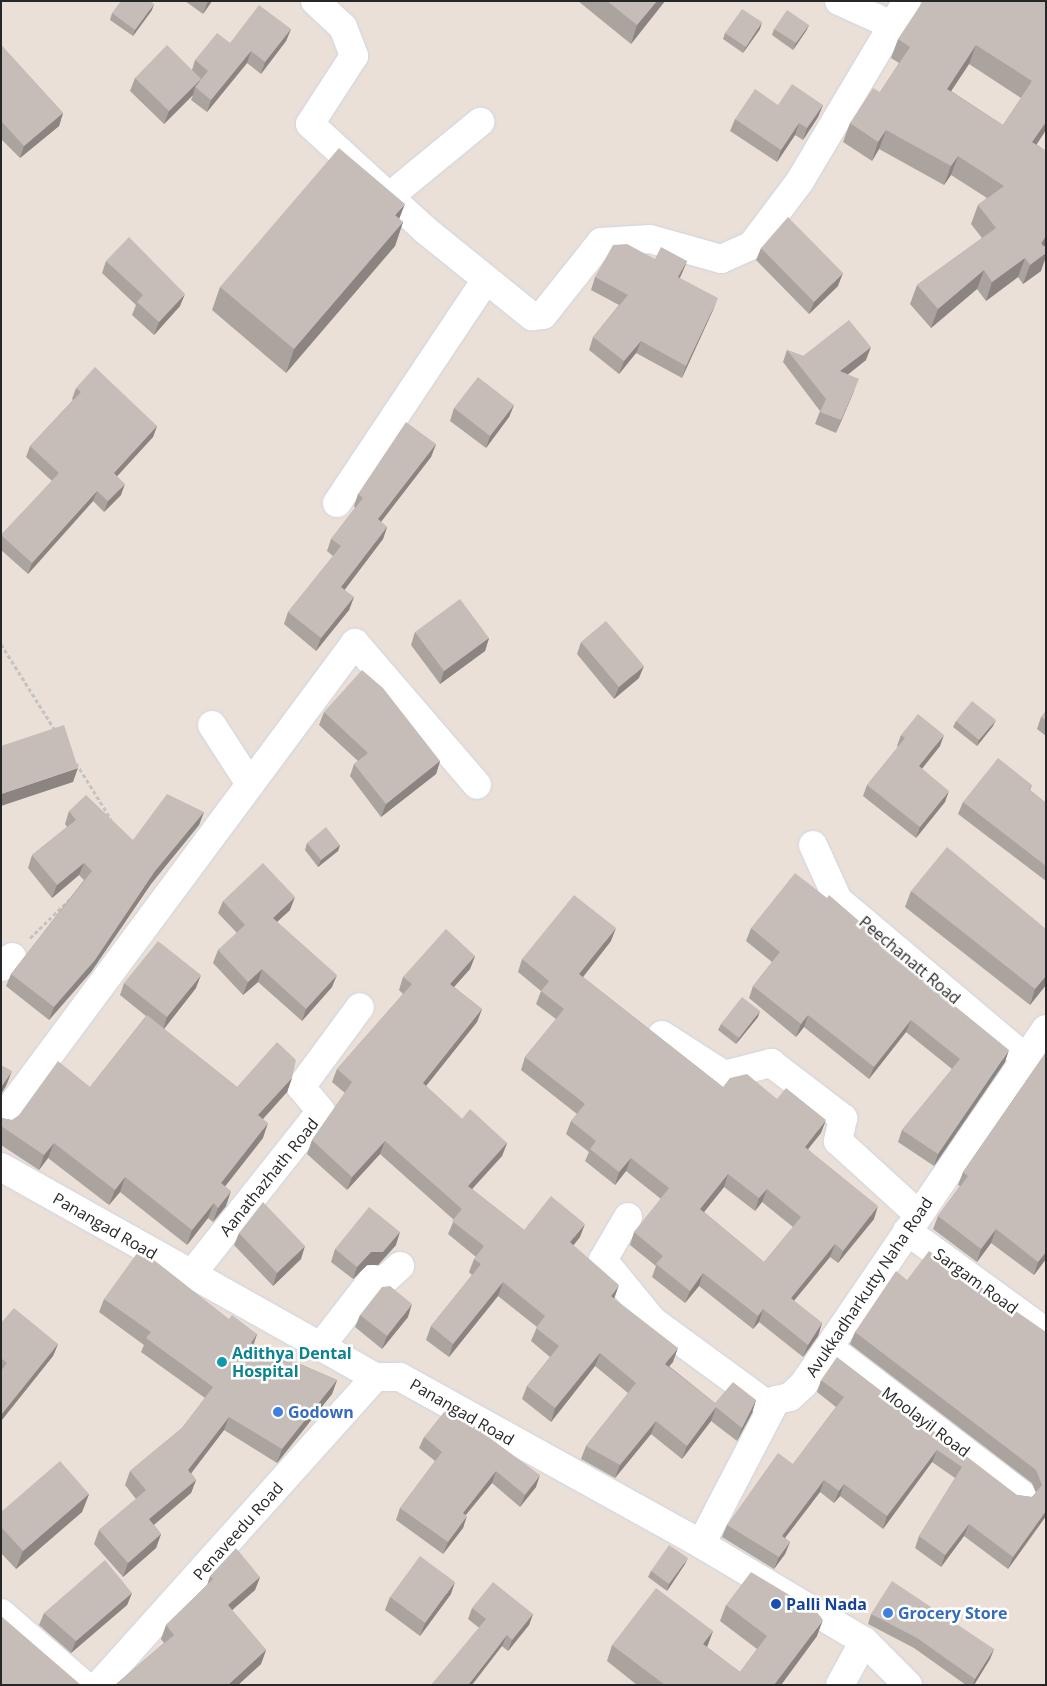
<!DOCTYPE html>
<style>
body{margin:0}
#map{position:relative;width:1047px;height:1686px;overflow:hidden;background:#ebe0d7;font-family:"Open Sans",sans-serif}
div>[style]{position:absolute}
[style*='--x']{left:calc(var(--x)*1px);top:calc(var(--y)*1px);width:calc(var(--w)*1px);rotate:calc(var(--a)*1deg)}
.path>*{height:3px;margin-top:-1.5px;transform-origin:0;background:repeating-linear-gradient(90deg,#c3c3c3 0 4px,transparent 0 6.5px)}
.roads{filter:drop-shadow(0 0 1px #cdd4e2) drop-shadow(0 0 1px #cdd4e2)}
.minor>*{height:28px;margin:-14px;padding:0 14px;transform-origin:14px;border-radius:14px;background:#fff}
.secondary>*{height:28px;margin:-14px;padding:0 14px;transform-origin:14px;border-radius:14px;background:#fff}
.wall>*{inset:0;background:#aaa39e}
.shaded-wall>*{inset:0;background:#8b8481}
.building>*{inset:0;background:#c6bdb8}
.dots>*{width:14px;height:14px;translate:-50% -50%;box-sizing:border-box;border:2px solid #fff;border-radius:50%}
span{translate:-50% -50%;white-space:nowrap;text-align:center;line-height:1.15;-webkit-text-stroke:5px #fff;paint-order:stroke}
.street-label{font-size:16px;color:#272727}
.culture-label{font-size:16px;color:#0d838f;font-weight:700}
.left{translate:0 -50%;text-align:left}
.shop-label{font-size:16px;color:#366cbe;font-weight:700}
.transit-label{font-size:16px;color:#164399;font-weight:700}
.frame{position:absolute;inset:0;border:2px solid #272727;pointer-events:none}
</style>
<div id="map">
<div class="path">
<i style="--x:1;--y:644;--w:102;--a:57.9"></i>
<i style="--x:76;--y:763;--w:66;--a:58"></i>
<i style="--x:30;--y:938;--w:62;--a:-44.3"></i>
</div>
<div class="roads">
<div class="minor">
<i style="--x:315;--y:1;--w:38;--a:43"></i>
<i style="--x:343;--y:27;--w:31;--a:69"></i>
<i style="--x:354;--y:56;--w:81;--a:122.9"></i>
<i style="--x:310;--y:124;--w:155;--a:42.6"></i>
<i style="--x:424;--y:229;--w:139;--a:38.9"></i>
<i style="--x:532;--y:316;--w:11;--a:-5"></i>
<i style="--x:543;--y:315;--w:93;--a:-51.5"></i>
<i style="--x:601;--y:242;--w:49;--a:-3.5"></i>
<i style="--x:650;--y:239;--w:74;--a:15.7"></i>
<i style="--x:721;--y:259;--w:34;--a:-24"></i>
<i style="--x:752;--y:245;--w:80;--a:-53.1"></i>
<i style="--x:800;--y:181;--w:209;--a:-59.3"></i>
<i style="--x:839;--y:1;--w:58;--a:24.4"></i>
<i style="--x:390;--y:196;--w:117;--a:-39.4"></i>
<i style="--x:337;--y:503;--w:267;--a:-56.3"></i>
<i style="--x:212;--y:725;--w:70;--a:57.2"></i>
<i style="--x:813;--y:845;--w:60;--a:65.6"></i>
<i style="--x:838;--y:900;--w:247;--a:40.1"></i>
<i style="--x:1;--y:967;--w:15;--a:-42"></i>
<i style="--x:662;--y:1035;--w:74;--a:32.8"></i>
<i style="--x:724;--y:1075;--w:49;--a:-14.3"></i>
<i style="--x:771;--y:1063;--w:91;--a:37.4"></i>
<i style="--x:843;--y:1118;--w:24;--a:102"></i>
<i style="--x:838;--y:1141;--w:108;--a:42.4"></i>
<i style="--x:1;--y:1120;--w:594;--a:-53.42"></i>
<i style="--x:355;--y:643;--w:187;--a:49.3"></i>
<i style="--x:628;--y:1217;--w:50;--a:120.2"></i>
<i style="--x:603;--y:1260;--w:79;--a:50.7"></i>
<i style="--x:653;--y:1321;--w:147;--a:36.2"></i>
<i style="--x:907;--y:1231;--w:172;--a:36"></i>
<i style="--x:191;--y:1275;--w:209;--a:-51.6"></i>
<i style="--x:321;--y:1111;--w:31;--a:-130"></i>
<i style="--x:301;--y:1087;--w:99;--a:-53.6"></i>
<i style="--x:320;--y:1347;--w:86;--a:-52.1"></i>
<i style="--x:373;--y:1279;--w:9;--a:36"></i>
<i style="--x:380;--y:1284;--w:27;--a:-42"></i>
<i style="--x:830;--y:1348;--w:242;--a:37.4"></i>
<i style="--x:701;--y:1544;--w:162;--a:-62.5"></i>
<i style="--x:776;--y:1400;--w:14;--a:-12"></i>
<i style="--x:790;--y:1397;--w:18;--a:-43"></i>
<i style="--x:803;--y:1385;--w:431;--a:-55.7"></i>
<i style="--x:1;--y:1613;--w:110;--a:40.9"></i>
<i style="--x:99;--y:1685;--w:414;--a:-48.1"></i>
<i style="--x:840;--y:1685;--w:50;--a:-61.4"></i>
</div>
<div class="secondary">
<i style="--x:1;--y:1167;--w:429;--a:29.3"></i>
<i style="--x:375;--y:1377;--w:25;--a:0"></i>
<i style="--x:400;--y:1377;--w:344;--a:29"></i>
<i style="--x:701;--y:1544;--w:190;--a:30.8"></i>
<i style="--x:864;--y:1641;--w:62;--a:45"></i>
</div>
</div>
<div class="wall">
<i style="clip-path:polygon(185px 1px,212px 1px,203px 14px)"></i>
<i style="clip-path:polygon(578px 1px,665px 1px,631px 44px)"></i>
<i style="clip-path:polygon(evenodd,1046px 1px,1046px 130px,1036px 144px,1046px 151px,1046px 244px,1044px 247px,1041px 271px,1023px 284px,1018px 277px,986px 301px,977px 289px,931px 328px,910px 304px,917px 285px,982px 238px,971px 224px,978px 205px,987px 198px,951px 175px,944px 185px,879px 149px,872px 161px,843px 142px,850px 123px,880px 92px,899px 63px,891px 58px,898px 39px,1046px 1px,969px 64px,1021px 98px,1003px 125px,951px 91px,969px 64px)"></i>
<i style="clip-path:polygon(152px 10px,133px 36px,110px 20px,112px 13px)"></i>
<i style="clip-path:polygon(809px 25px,806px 31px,793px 50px,772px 35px,774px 29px)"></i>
<i style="clip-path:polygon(291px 29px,286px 41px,261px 74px,247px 63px,207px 112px,191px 100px,193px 95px,164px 124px,130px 91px,135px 78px,192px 70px,195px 60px,230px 43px)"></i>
<i style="clip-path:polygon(760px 29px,743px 53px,723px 39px,725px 33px)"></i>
<i style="clip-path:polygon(1px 45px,63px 113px,59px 126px,20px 158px,1px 139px)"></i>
<i style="clip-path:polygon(823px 105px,818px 117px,803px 140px,795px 135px,777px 162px,730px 131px,735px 119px)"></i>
<i style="clip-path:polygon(399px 219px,403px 222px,395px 246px,286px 373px,212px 310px,220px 287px)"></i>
<i style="clip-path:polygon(761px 248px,838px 286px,809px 314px,756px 260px)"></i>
<i style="clip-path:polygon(655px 259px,687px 261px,680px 278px,713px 310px,682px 378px,636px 353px,619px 374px,589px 350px,593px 337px,619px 305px,591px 290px,595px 277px)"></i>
<i style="clip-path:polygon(106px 261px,180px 306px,154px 335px,132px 315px,136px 305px,102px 273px)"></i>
<i style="clip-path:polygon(787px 350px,803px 356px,866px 360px,848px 374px,854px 391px,836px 433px,815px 424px,820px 411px,783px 362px)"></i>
<i style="clip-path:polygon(76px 388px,157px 426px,153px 437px,117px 476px,121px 495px,104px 512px,93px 501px,28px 574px,1px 550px,1px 535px,52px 481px,26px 457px,30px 446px,73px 400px,72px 399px)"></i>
<i style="clip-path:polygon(514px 405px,509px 417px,486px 448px,450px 421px,454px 408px)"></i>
<i style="clip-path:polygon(436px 444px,431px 457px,381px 522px,387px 527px,383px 539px,344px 590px,354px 597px,349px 610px,316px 651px,284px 624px,288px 612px,333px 556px,327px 551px,331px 539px,355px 508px,354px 506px,358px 494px)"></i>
<i style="clip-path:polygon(415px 632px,489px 638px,485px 651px,440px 684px,411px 645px)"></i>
<i style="clip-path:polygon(581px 642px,639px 678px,614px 699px,577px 654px)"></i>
<i style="clip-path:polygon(1046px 711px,1046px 736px,1037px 729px,1041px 717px)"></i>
<i style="clip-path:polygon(324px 712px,440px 761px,436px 774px,381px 817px,350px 776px,354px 764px,358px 761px,319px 725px)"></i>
<i style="clip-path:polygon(956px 721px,993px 726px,977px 746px,953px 727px)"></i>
<i style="clip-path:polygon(901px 735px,940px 746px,922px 769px,945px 802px,916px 838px,863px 796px,867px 785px,898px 747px,897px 746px)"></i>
<i style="clip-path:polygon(1032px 785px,1030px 790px,1046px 803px,1046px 881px,958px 814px,963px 802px)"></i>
<i style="clip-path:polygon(69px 811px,133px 840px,204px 812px,199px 825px,151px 884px,91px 972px,49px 1020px,6px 986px,11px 974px,84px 880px,79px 875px,52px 898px,28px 868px,32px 855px,67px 827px,65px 824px)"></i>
<i style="clip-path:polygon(307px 843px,340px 845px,338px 851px,318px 867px,305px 850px)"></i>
<i style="clip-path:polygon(911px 891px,1046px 929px,1046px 985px,1030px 1005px,905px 907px)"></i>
<i style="clip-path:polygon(223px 901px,290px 910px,277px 922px,332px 987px,302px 1021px,258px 982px,243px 995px,213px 963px,218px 950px,237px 933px,218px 913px)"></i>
<i style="clip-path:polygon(751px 928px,924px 981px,1005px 1062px,934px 1166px,898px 1142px,902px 1130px,952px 1069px,906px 1032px,869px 1079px,804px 1027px,796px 1037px,749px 998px,753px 986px,772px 962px,746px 941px)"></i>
<i style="clip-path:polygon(evenodd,611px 941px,583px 977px,723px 1087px,777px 1099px,821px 1133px,808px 1149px,874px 1219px,838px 1263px,830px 1257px,794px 1301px,822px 1323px,818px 1336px,803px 1357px,759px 1322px,753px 1329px,699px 1286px,685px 1303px,652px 1277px,656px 1266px,630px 1245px,634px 1232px,661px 1199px,626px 1171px,615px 1185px,585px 1161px,589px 1152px,566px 1134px,571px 1121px,577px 1114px,521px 1070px,525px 1057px,556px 1019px,536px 1004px,541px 991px,518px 972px,522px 959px,611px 941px,724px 1187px,755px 1211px,762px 1202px,793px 1227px,764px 1262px,704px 1212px,724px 1187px)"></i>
<i style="clip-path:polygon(475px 956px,470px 969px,454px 987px,482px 1009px,477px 1022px,426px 1086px,462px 1119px,507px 1143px,502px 1156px,472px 1189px,524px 1230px,580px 1237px,573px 1245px,614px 1299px,673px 1362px,669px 1366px,715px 1403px,756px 1400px,752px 1413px,737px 1441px,711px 1421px,682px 1459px,651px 1434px,615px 1478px,581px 1459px,586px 1446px,628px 1393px,595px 1366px,551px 1422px,522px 1399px,527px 1386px,550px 1357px,531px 1341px,537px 1327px,498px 1296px,449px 1357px,426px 1340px,431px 1326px,472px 1275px,469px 1272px,474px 1259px,476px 1257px,448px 1234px,454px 1220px,380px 1154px,347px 1190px,307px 1154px,312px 1140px,345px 1093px,332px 1082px,337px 1069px,403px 994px,399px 990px,403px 977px)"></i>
<i style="clip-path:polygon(124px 983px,196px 988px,164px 1029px,237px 1087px,292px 1078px,287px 1092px,263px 1119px,263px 1138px,225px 1186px,226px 1206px,213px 1222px,208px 1218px,187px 1245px,120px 1192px,109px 1205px,48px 1158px,39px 1170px,1px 1145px,1px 1118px,12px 1120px,90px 1087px,146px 1016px,120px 995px)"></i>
<i style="clip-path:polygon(758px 1017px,736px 1044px,718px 1030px,721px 1024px)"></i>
<i style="clip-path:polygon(1046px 1052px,1046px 1259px,1034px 1275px,991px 1243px,977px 1262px,933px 1229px,938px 1216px,960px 1186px,958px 1185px,963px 1172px)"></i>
<i style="clip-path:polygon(239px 1233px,301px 1259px,273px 1286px,234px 1245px)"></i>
<i style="clip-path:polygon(396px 1245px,378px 1265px,367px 1265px,353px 1279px,331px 1262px,335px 1249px)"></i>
<i style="clip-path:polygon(907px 1280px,1046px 1332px,1046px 1516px,1008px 1569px,964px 1536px,941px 1567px,915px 1548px,919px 1536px,955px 1478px,932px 1462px,883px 1529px,840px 1496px,834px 1503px,820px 1492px,785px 1538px,790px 1542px,785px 1554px,774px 1569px,722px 1537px,727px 1525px,793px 1464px,836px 1407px,817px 1392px,821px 1380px,1017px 1495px,1032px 1497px,1036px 1493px,1032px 1483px,850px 1344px,855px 1332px)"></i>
<i style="clip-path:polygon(104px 1299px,229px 1319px,257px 1334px,254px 1344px,337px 1380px,332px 1394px,277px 1463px,224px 1430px,191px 1473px,196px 1480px,191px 1493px,154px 1525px,161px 1534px,156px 1548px,123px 1577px,94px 1544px,99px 1530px,136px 1499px,125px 1485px,130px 1471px,182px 1428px,205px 1398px,141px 1352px,144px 1345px,99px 1312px)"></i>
<i style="clip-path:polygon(360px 1315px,408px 1317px,382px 1349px,355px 1327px)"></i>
<i style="clip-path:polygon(1px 1323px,58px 1344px,53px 1356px,1px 1421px)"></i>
<i style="clip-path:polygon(424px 1437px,536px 1487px,520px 1507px,492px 1483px,466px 1515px,463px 1528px,443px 1554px,396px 1520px,400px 1508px,435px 1461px,419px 1448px)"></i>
<i style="clip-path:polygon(89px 1494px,82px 1512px,16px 1569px,1px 1553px,1px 1512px)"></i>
<i style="clip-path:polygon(685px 1564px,667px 1591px,648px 1577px,651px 1571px)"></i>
<i style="clip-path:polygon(210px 1576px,260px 1577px,255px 1590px,232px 1610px,266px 1650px,261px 1664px,238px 1685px,115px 1685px,164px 1643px,161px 1639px,166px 1625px,207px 1585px)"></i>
<i style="clip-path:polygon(132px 1593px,127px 1605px,71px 1653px,39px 1625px,44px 1613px)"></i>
<i style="clip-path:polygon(451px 1594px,420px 1636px,385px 1610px,390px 1597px)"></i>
<i style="clip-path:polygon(726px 1605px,817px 1636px,781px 1685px,637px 1685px,607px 1661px,612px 1645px,713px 1631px,707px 1647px,740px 1672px,757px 1649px,720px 1621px)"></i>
<i style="clip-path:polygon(472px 1608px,533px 1614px,529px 1625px,508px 1651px,468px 1619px)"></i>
<i style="clip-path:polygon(871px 1614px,994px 1649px,990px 1659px,974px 1685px,966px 1685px,914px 1648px,868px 1624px)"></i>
</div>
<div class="shaded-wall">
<i style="clip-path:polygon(208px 1px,212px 1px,203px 14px)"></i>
<i style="clip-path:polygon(657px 1px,665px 1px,631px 44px,637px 25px)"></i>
<i style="clip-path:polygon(154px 4px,152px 10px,133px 36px,135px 30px)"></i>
<i style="clip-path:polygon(762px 22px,760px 29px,743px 53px,746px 47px)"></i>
<i style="clip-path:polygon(809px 25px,806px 31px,793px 50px,796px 43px)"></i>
<i style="clip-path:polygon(291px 29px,286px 41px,261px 74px,265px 62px)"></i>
<i style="clip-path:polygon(976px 45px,969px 64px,940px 108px,947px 89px)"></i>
<i style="clip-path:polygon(251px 51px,247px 63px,207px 112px,211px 100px)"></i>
<i style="clip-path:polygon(201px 79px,197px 89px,195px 87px,193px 95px,164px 124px,169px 111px)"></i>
<i style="clip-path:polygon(823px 105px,818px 117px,803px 140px,807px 128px)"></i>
<i style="clip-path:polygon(63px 113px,59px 126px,20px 158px,24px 146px)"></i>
<i style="clip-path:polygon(1046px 122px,1046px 130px,1026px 161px,1032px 142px)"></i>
<i style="clip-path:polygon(799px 123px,795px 135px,777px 162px,781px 150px)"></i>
<i style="clip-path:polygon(886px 130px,879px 149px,872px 161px,878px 142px)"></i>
<i style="clip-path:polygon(958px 156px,951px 175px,944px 185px,951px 166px)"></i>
<i style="clip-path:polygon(405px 204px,396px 227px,395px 215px)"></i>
<i style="clip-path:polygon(403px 222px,395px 246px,286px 373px,294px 349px)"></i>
<i style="clip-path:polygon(1046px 236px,1046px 244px,1035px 261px,1046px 253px,1046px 257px,1041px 271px,1023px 284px,1030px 265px)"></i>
<i style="clip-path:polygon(1025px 258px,1018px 277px,986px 301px,992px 282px)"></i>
<i style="clip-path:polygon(687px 261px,682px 273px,674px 289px,678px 277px)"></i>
<i style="clip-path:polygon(984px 270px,977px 289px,931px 328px,938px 309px)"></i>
<i style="clip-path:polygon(843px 273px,838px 286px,809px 314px,814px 302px)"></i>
<i style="clip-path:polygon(185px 294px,180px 306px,154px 335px,159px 322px)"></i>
<i style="clip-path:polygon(718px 298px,713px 310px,682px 378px,686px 366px)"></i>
<i style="clip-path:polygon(641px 341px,636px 353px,619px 374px,624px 361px)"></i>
<i style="clip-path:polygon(871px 347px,866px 360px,836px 384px,840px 371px)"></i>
<i style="clip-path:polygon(859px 379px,854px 391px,836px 433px,841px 420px)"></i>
<i style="clip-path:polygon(514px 405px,509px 417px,486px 448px,490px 436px)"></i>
<i style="clip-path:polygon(157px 426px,153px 437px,110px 484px,114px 473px)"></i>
<i style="clip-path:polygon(436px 444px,431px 457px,373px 532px,378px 519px)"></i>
<i style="clip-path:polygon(125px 484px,121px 495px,104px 512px,108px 501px)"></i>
<i style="clip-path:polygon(97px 491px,93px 501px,28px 574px,32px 563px)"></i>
<i style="clip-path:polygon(387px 527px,383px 539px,337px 600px,341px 587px)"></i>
<i style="clip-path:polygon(354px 597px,349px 610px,316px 651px,321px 638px)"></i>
<i style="clip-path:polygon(489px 638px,485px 651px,440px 684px,444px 671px)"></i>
<i style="clip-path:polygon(644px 666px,639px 678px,614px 699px,619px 687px)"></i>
<i style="clip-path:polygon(996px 720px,993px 726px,977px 746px,979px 740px)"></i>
<i style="clip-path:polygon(944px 735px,940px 746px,915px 777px,919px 766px)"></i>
<i style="clip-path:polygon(440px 761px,436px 774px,381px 817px,386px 804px)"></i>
<i style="clip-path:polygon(78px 768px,73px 782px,1px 806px,1px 794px)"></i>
<i style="clip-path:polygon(949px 791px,945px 802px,916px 838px,920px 827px)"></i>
<i style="clip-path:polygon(204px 812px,199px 825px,151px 884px,91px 972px,49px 1020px,54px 1007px,155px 871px)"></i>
<i style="clip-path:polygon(340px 845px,338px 851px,318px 867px,321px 860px)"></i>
<i style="clip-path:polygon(84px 863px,79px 875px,52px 898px,57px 885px)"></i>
<i style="clip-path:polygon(295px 897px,290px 910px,268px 930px,273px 918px)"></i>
<i style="clip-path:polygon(616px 928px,611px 941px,575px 987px,579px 974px)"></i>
<i style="clip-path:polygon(475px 956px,470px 969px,445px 997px,450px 984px)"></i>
<i style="clip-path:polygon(262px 969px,258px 982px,243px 995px,248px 982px)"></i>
<i style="clip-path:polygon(201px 975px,196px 988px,163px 1030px,167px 1017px)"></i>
<i style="clip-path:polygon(337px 975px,332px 987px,302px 1021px,306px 1009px)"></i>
<i style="clip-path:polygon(1046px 976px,1046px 985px,1030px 1005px,1035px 989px)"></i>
<i style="clip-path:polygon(482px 1009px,477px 1022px,418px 1096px,423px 1083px)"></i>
<i style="clip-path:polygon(760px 1011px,758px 1017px,736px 1044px,739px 1038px)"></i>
<i style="clip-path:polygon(808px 1015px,804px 1027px,796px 1037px,801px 1024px)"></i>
<i style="clip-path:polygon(911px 1020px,906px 1032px,869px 1079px,874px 1067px)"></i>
<i style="clip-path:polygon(1009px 1050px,1005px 1062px,934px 1166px,938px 1154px)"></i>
<i style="clip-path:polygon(12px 1071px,6px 1086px,1px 1094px,1px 1087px)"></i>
<i style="clip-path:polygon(292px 1078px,287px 1092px,253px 1130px,258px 1115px)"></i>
<i style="clip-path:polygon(826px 1120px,821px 1133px,800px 1159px,805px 1147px)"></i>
<i style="clip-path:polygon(268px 1123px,263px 1138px,216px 1198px,221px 1183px)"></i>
<i style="clip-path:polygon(385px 1141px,380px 1154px,347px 1190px,352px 1177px)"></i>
<i style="clip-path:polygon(54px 1143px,48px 1158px,39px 1170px,44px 1155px)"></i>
<i style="clip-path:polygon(507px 1143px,502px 1156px,463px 1199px,468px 1186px)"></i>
<i style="clip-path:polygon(631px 1158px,626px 1171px,615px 1185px,619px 1172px)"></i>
<i style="clip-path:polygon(728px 1174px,724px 1187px,696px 1222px,700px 1209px)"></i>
<i style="clip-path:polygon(125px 1177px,120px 1192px,109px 1205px,115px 1190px)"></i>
<i style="clip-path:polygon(767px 1189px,762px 1202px,755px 1211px,759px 1198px)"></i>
<i style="clip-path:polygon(231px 1191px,226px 1206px,213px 1222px,218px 1208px)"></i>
<i style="clip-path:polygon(214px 1203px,208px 1218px,187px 1245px,192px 1230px)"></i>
<i style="clip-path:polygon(878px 1206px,874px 1219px,838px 1263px,843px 1251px)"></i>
<i style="clip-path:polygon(585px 1224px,580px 1237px,565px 1256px,570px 1242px)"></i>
<i style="clip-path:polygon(996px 1229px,991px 1243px,977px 1262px,981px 1249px)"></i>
<i style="clip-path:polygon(400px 1232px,396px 1245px,378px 1265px,367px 1265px,353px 1279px,357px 1267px,371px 1252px)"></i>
<i style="clip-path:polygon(835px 1244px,830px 1257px,786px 1310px,791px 1298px)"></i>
<i style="clip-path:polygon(305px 1246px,301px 1259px,273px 1286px,277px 1273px)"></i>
<i style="clip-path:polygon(1046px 1252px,1046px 1259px,1034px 1275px,1038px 1262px)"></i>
<i style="clip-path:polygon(703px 1273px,699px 1286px,685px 1303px,690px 1291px)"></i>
<i style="clip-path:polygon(503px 1282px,498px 1296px,449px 1357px,453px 1344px)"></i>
<i style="clip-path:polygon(619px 1285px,614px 1299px,611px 1296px)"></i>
<i style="clip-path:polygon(412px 1304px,408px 1317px,382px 1349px,387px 1336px)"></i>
<i style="clip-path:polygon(763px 1309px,759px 1322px,753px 1329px,758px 1316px)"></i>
<i style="clip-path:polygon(822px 1323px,818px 1336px,803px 1357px,808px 1345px)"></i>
<i style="clip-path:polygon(257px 1334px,252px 1347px,251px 1343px)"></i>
<i style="clip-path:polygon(58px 1344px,53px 1356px,1px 1421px,1px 1415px)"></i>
<i style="clip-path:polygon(678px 1348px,673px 1362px,660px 1377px,665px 1364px)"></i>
<i style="clip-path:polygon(600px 1353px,595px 1366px,551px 1422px,555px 1408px)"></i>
<i style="clip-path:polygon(337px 1380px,332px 1394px,277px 1463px,282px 1449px)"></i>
<i style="clip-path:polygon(756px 1400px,752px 1413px,737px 1441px,742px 1428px)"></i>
<i style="clip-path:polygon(716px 1407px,711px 1421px,682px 1459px,687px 1446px)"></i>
<i style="clip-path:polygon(229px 1417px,224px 1430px,183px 1484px,188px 1470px)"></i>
<i style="clip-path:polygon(656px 1421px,651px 1434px,615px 1478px,620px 1465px)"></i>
<i style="clip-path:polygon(937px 1450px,932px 1462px,883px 1529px,887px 1516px)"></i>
<i style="clip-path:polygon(496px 1471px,492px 1483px,458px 1524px,463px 1513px)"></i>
<i style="clip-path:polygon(540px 1475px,536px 1487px,520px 1507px,525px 1495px)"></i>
<i style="clip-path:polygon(196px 1480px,191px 1493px,144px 1533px,149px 1519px)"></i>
<i style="clip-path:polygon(824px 1480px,820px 1492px,777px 1548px,782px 1536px)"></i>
<i style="clip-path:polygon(844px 1484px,840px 1496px,834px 1503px,839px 1491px)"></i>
<i style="clip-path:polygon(89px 1494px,82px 1512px,16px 1569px,23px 1551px)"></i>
<i style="clip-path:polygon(1046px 1511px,1046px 1516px,1008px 1569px,1013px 1557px)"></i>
<i style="clip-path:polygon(467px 1516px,463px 1528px,443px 1554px,448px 1542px)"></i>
<i style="clip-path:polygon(969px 1524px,964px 1536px,941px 1567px,945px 1555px)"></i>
<i style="clip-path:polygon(161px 1534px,156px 1548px,123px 1577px,128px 1563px)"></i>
<i style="clip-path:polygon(790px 1542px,785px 1554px,774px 1569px,779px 1557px)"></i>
<i style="clip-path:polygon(688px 1558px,685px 1564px,667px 1591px,669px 1584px)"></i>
<i style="clip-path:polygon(260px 1577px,255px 1590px,223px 1618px,228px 1605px)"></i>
<i style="clip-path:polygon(455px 1582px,451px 1594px,420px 1636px,425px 1623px)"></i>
<i style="clip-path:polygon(132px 1593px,127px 1605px,71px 1653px,76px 1641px)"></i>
<i style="clip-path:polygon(533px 1614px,529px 1625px,508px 1651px,512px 1640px)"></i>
<i style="clip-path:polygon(823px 1620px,817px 1636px,781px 1685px,774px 1685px)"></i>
<i style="clip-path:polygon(713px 1631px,707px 1647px,703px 1644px)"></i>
<i style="clip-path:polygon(507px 1635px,502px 1646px,472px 1685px,468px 1685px)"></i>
<i style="clip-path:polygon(994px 1649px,990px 1659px,974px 1685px,973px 1685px,975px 1679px)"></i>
<i style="clip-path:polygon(266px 1650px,261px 1664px,238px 1685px,228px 1685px)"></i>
</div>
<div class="building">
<i style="clip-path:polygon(121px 1px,150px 1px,154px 4px,135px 30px,112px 13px)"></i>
<i style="clip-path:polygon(607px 1px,657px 1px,637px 25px)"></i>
<i style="clip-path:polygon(evenodd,923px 1px,1046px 1px,1046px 122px,1032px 142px,1046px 151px,1046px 236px,1041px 243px,1046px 249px,1046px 253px,1030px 265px,1025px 258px,992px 282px,984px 270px,938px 309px,917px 285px,996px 228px,978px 205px,1004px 186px,958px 156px,951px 166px,886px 130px,878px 142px,850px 123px,873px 88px,880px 92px,910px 47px,898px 39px,923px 1px,976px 45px,1032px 81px,1003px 125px,947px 89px,976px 45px)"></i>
<i style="clip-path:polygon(259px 5px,291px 29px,265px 62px,251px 51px,211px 100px,195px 87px,208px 71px,195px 60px,217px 33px,230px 43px)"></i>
<i style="clip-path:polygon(742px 9px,762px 22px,746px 47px,725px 33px)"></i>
<i style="clip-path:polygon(787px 10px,809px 25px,796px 43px,774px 29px)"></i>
<i style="clip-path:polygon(1px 45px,63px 113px,24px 146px,1px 121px)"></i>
<i style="clip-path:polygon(167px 45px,201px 79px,169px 111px,135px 78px)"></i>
<i style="clip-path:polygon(792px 84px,823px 105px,807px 128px,799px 123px,781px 150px,735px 119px,755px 89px,778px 105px)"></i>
<i style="clip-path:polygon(339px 148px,405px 204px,395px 215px,403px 222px,294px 349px,220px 287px)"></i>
<i style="clip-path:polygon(788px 217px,843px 273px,814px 302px,761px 248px)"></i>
<i style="clip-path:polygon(129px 237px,185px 294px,159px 322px,137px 302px,143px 295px,106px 261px)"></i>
<i style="clip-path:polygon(627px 244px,655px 259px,661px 247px,687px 261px,678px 277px,718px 298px,686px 366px,641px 341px,624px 361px,593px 337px,628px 295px,595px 277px,613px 245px)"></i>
<i style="clip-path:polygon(849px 320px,871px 347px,840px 371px,859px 379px,841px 420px,820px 412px,826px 399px,787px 350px,803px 356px)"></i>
<i style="clip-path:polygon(95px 367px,157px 426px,114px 473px,125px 484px,108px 501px,97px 491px,32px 563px,1px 535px,59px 473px,30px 446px,81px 392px,76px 388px)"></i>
<i style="clip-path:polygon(478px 377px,514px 405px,490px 436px,454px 408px)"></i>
<i style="clip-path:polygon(406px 422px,436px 444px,378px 519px,387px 527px,341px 587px,354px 597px,321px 638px,288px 612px,341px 546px,331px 539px,363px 498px,358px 494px)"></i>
<i style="clip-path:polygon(460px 599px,489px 638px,444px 671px,415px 632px)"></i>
<i style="clip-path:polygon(606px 621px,644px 666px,619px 687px,581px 642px)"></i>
<i style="clip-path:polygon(362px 670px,383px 688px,440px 761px,386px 804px,354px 764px,368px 753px,324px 712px)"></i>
<i style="clip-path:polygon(972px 701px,996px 720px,979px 740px,956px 721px)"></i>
<i style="clip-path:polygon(1046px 711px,1046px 720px,1041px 717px)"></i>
<i style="clip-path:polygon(918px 714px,944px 735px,919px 766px,949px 791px,920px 827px,867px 785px,905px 738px,901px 735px)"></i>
<i style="clip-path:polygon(64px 725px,78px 768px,1px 794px,1px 746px)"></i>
<i style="clip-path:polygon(998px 758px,1032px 785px,1029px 789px,1046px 803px,1046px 866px,963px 802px)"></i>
<i style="clip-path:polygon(167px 794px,204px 812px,155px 871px,95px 960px,54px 1007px,11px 974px,92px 871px,84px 863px,57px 885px,32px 855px,76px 820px,69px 811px,86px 795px,133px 840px)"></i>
<i style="clip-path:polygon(326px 827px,340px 845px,321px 860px,307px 843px)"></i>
<i style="clip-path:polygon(947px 847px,1046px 929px,1046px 976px,1035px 989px,911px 891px)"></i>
<i style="clip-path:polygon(263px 863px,295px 897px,273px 918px,337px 975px,306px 1009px,262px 969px,248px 982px,218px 950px,245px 925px,223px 901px)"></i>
<i style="clip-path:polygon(795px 873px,827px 898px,829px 895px,925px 978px,923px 980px,1009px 1050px,938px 1154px,902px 1130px,960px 1059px,911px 1020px,874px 1067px,808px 1015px,801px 1024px,753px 986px,780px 952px,751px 928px)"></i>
<i style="clip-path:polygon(evenodd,574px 895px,616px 928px,579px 974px,723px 1087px,730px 1078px,747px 1074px,777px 1099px,786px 1088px,826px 1120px,805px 1147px,878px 1206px,843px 1251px,835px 1244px,791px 1298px,822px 1323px,808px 1345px,763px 1309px,758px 1316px,703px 1273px,690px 1291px,656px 1264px,663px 1256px,634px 1232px,669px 1188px,631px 1158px,619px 1172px,590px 1149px,596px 1141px,571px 1121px,585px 1104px,525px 1057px,564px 1009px,541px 991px,549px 981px,522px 959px,574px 895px,728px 1174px,759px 1198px,767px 1189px,801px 1217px,764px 1262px,700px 1209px,728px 1174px)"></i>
<i style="clip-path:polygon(446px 929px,475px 956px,450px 984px,482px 1009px,423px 1083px,462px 1119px,470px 1109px,507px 1143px,468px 1186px,524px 1230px,551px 1196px,585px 1224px,570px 1242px,619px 1285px,611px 1296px,678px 1348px,665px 1364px,715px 1403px,733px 1382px,756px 1400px,742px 1428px,716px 1407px,687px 1446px,656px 1421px,620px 1465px,586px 1446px,636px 1383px,600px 1353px,555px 1408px,527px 1386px,559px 1346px,536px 1328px,545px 1316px,503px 1282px,453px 1344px,431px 1326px,481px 1264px,474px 1259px,484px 1246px,452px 1221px,462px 1209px,385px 1141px,352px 1177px,312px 1140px,352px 1082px,337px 1069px,412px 984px,403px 977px)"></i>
<i style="clip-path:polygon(158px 941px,201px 975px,167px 1017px,124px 983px)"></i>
<i style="clip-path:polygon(742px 997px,760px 1011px,739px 1038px,721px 1024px)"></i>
<i style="clip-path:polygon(147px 1015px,237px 1087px,277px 1042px,296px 1060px,292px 1078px,258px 1115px,268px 1123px,221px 1183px,231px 1191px,218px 1208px,214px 1203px,192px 1230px,125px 1177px,115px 1190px,54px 1143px,44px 1155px,1px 1126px,1px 1118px,12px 1120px,19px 1115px,58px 1061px,90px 1087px)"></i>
<i style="clip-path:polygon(1046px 1052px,1046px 1252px,1038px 1262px,996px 1229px,981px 1249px,938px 1216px,968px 1176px,963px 1172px)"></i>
<i style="clip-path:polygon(1px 1065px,12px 1071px,1px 1087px)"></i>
<i style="clip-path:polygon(263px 1202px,305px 1246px,277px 1273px,239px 1233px)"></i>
<i style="clip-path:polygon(369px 1207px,400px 1232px,383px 1252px,371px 1252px,357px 1267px,335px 1249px)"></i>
<i style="clip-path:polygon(140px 1249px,229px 1319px,232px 1315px,257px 1334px,251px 1343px,337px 1380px,282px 1449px,229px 1417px,188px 1470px,196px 1480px,149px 1519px,161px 1534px,128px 1563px,99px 1530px,146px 1490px,130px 1471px,182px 1428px,213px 1387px,146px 1338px,151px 1332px,104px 1299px)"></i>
<i style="clip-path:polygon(929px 1251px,1046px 1332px,1046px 1511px,1013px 1557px,969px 1524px,945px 1555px,919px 1536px,962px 1467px,937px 1450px,887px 1516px,844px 1484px,839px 1491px,824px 1480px,782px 1536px,790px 1542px,779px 1557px,727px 1525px,778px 1453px,793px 1464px,844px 1397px,821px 1380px,837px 1357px,1017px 1495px,1032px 1497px,1042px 1485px,1036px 1470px,855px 1332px,896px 1271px,907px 1280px)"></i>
<i style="clip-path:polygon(390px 1286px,412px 1304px,387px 1336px,360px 1315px,382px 1287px)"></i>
<i style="clip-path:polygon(14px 1308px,58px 1344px,1px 1415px,1px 1371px,7px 1363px,1px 1358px,1px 1323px)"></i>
<i style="clip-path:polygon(448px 1407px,540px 1475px,525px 1495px,496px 1471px,463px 1513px,467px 1516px,448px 1542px,400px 1508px,442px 1452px,424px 1437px)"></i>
<i style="clip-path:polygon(60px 1461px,89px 1494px,23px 1551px,1px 1527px,1px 1512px)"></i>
<i style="clip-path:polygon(669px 1545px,688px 1558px,669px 1584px,651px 1571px)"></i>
<i style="clip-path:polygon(236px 1548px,260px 1577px,228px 1605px,266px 1650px,228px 1685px,115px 1685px,174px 1635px,166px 1625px,213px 1579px,210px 1576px)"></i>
<i style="clip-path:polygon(420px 1556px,455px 1582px,425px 1623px,390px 1597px)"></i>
<i style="clip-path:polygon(105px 1560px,132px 1593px,76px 1641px,44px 1613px)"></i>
<i style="clip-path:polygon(751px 1572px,816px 1611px,823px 1620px,774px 1685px,665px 1685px,612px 1645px,656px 1588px,713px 1631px,703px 1644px,740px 1672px,767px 1636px,726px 1605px)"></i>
<i style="clip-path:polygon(892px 1581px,994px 1649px,975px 1679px,917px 1638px,871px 1614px)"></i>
<i style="clip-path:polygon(493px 1582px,533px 1614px,512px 1640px,507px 1635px,468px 1685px,431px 1685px,486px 1619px,472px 1608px)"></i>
<i style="clip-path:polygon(1px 1616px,81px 1685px,1px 1685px)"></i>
</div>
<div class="dots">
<i style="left:222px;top:1362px;background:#0f9aa8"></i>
<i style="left:278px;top:1412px;background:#3f7fe0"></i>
<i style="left:776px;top:1604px;background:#1a4fb4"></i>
<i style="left:888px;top:1613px;background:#3f7fe0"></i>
</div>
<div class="street-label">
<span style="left:910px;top:960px;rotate:40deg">Peechanatt Road</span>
<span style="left:269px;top:1177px;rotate:-51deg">Aanathazhath Road</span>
<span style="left:105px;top:1226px;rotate:30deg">Panangad Road</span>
<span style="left:976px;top:1281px;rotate:36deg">Sargam Road</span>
<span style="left:869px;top:1287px;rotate:-56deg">Avukkadharkutty Naha Road</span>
<span style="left:462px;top:1412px;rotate:30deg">Panangad Road</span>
<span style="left:926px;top:1422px;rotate:37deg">Moolayil Road</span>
<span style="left:238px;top:1531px;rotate:-48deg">Penaveedu Road</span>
</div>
<div class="culture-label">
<span class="left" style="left:232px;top:1362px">Adithya Dental<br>Hospital</span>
</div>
<div class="shop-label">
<span class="left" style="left:288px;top:1412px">Godown</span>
<span class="left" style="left:898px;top:1613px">Grocery Store</span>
</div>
<div class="transit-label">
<span class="left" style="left:786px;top:1604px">Palli Nada</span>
</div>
<div class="frame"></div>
</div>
